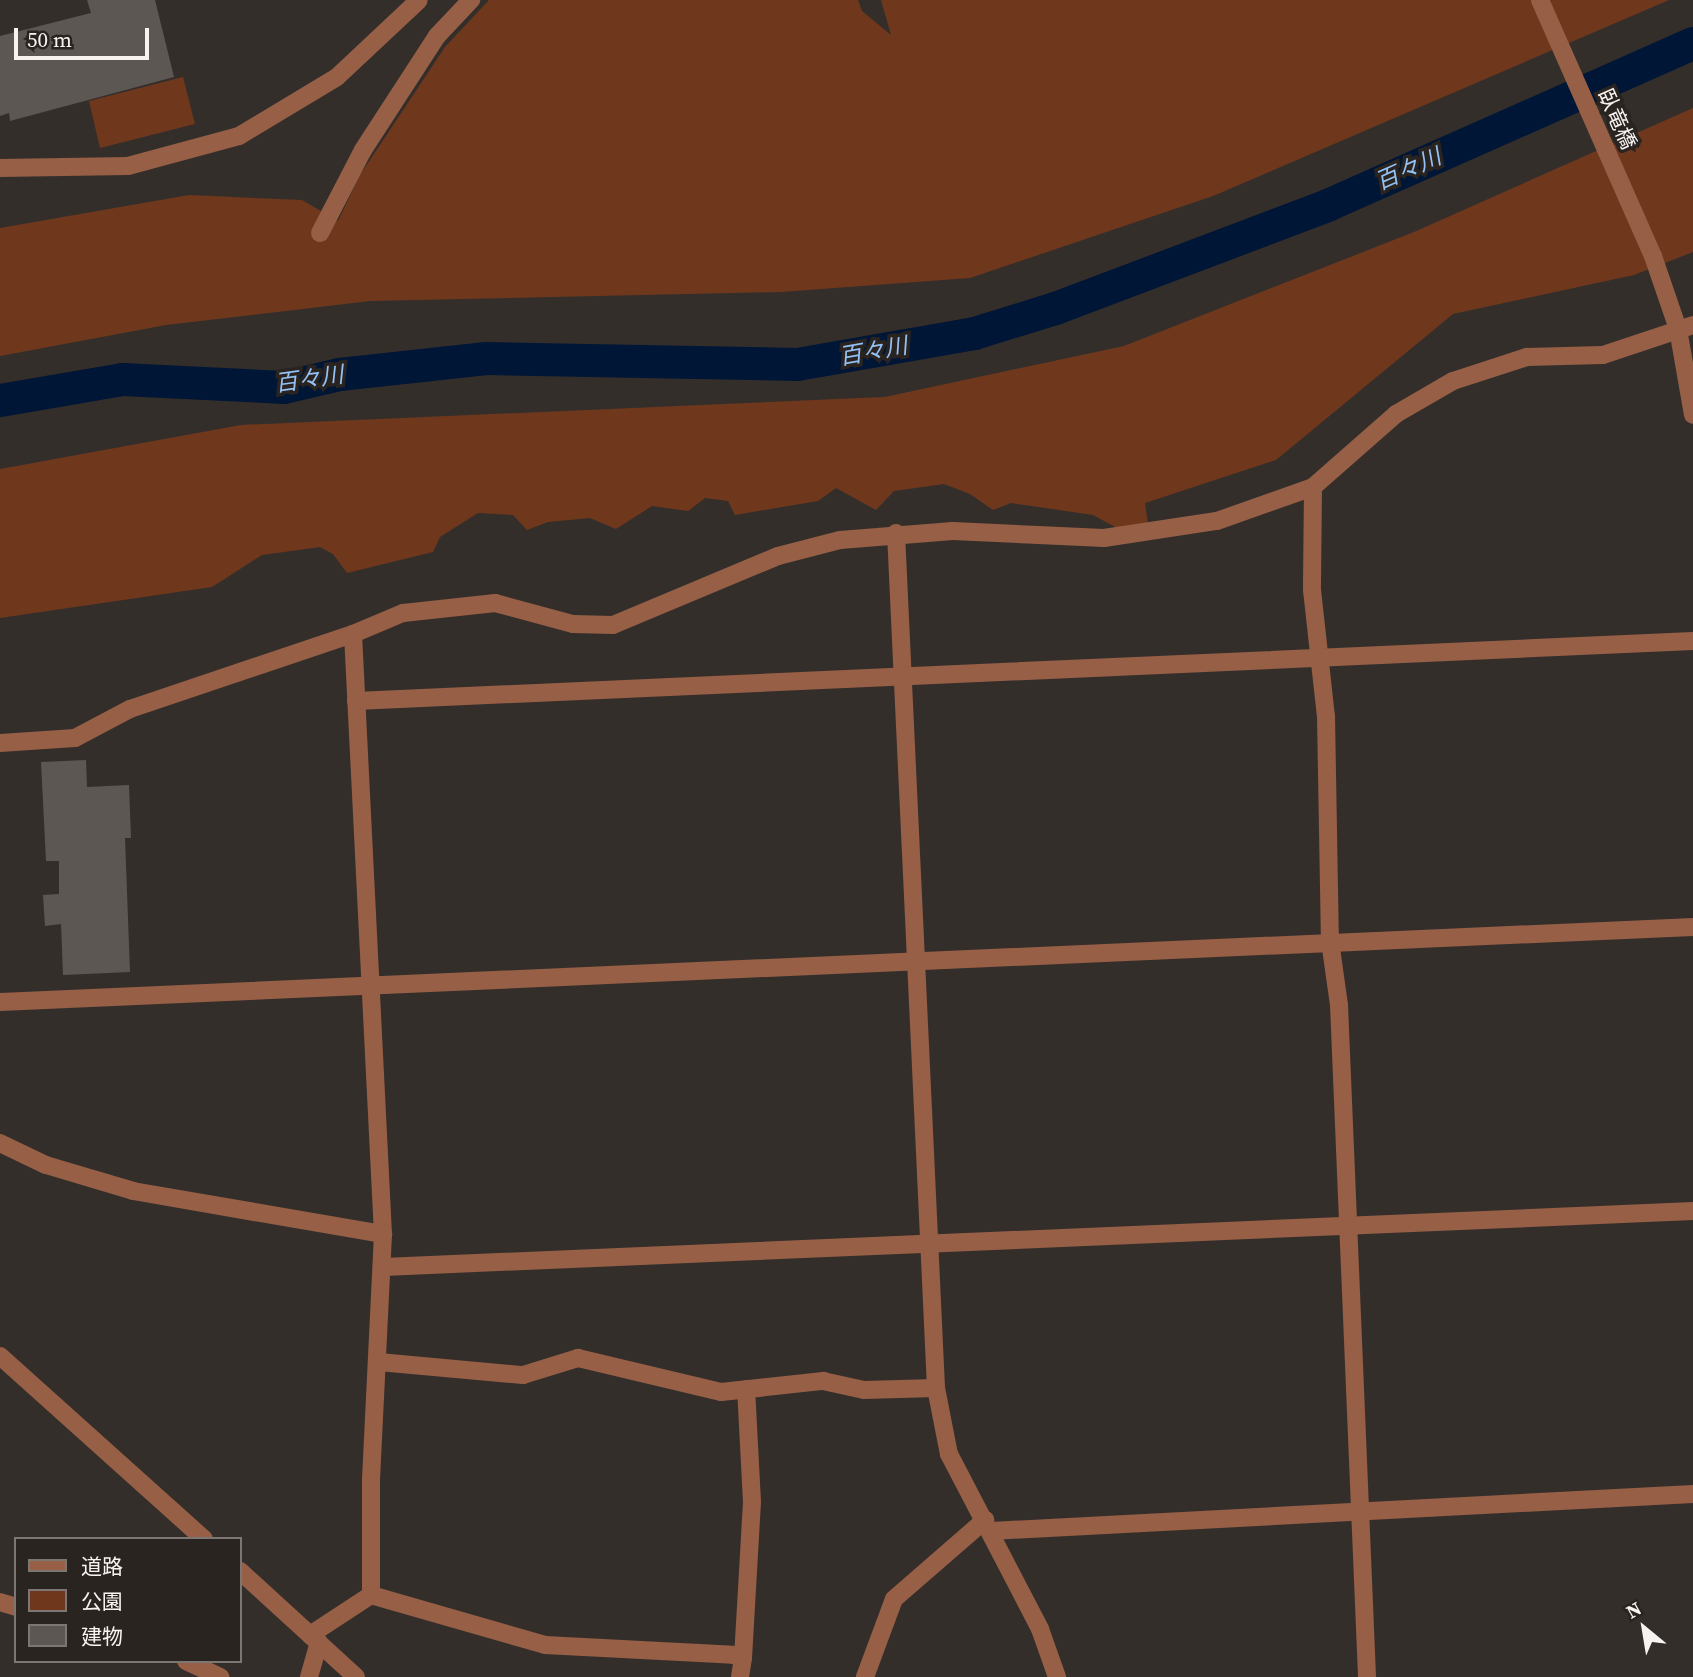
<!DOCTYPE html>
<meta charset="utf-8">
<style>
body{margin:0}
#map{position:relative;width:1693px;height:1677px;overflow:hidden;background:#342e2b;font-family:"Source Serif 4","Noto Sans JP",serif}
div>[style]{position:absolute}
[style*='--x']{left:calc(var(--x)*1px);top:calc(var(--y)*1px);width:calc(var(--w)*1px);rotate:calc(var(--a)*1deg)}
.green>*{inset:0;background:#6f381d}
.river>*{height:33px;margin:-16.5px;padding:0 16.5px;transform-origin:16.5px;border-radius:16.5px;background:#001636}
.building>*{inset:0;background:#5d5754}
.minor>*{height:18px;margin:-9px;padding:0 9px;transform-origin:9px;border-radius:9px;background:#965f46}
span{translate:-50% -50%;white-space:nowrap;text-align:center;line-height:1.15;-webkit-text-stroke:7px #2a2421;paint-order:stroke}
.street-label{font-size:21px;color:#f7f3f1}
.water-label{font-size:23px;color:#94c2f7;font-style:italic}
.legend{position:absolute;left:14px;top:1537px;width:228px;height:126px;box-sizing:border-box;background:#2a2421;border:2px solid #7c7774;margin:0;padding:9px 12px;list-style:none;font-size:21px;color:#f7f3f1}
.legend li{display:flex;align-items:center;gap:14px;height:35px}
.legend b{width:35px;border:2px solid #7c7774}
.north{position:absolute;left:1609px;top:1593px;width:70px;height:70px;-webkit-text-stroke:5px #2a2421;paint-order:stroke;rotate:330deg;font-size:19px;font-weight:700;line-height:28px;text-align:center;color:#f7f3f1}
.north::after{content:'';display:block;margin:auto;width:24px;height:32px;background:#f7f3f1;clip-path:polygon(50% 0,100% 100%,50% 72%,0 100%)}
.scale{position:absolute;left:14px;top:28px;width:135px;height:32px;box-sizing:border-box;border:4px solid #f7f3f1;border-top:0;padding-left:9px;font-size:21px;line-height:24px;white-space:nowrap;color:#f7f3f1;-webkit-text-stroke:5px #2a2421;paint-order:stroke}
</style>
<div id="map">
<div class="green">
<i style="clip-path:polygon(489px 0,858px 0,862px 11px,891px 35px,881px 0,1669px 0,1213px 196px,970px 278px,781px 292px,370px 301px,166px 325px,0 356px,0 228px,189px 195px,302px 200px,338px 221px,360px 175px,445px 47px)"></i>
<i style="clip-path:polygon(183px 77px,195px 124px,100px 148px,89px 101px)"></i>
<i style="clip-path:polygon(1693px 108px,1693px 252px,1634px 275px,1453px 314px,1276px 460px,1145px 503px,1148px 524px,1119px 529px,1093px 515px,1011px 503px,993px 510px,970px 494px,944px 484px,894px 491px,876px 510px,836px 488px,818px 501px,735px 515px,728px 501px,705px 498px,688px 511px,652px 506px,616px 529px,590px 518px,548px 522px,527px 530px,513px 515px,478px 513px,440px 537px,433px 552px,347px 573px,333px 554px,320px 547px,262px 555px,212px 587px,0 618px,0 469px,241px 425px,885px 397px,1124px 346px,1414px 232px)"></i>
</div>
<div class="river">
<i style="--x:0;--y:400;--w:124;--a:-9.8"></i>
<i style="--x:122;--y:379;--w:162;--a:2.8"></i>
<i style="--x:284;--y:387;--w:57;--a:-13.3"></i>
<i style="--x:339;--y:374;--w:148;--a:-6.2"></i>
<i style="--x:486;--y:358;--w:311;--a:1.1"></i>
<i style="--x:797;--y:364;--w:180;--a:-9.9"></i>
<i style="--x:974;--y:333;--w:85;--a:-17.2"></i>
<i style="--x:1055;--y:308;--w:291;--a:-20.7"></i>
<i style="--x:1327;--y:205;--w:400;--a:-23.9"></i>
</div>
<div class="building">
<i style="clip-path:polygon(87px 0,155px 0,174px 77px,10px 121px,9px 113px,0 116px,0 36px,91px 13px)"></i>
<i style="clip-path:polygon(86px 760px,87px 787px,129px 785px,131px 838px,125px 838px,130px 972px,63px 975px,61px 924px,45px 926px,43px 895px,59px 894px,59px 861px,46px 861px,41px 762px)"></i>
</div>
<div class="minor">
<i style="--x:1540;--y:0;--w:280;--a:66.2"></i>
<i style="--x:1653;--y:256;--w:77;--a:71.1"></i>
<i style="--x:1678;--y:329;--w:87;--a:80.1"></i>
<i style="--x:0;--y:168;--w:128;--a:-0.9"></i>
<i style="--x:128;--y:166;--w:115;--a:-15.1"></i>
<i style="--x:239;--y:136;--w:114;--a:-31"></i>
<i style="--x:337;--y:77;--w:112;--a:-43.2"></i>
<i style="--x:320;--y:233;--w:93;--a:-62.6"></i>
<i style="--x:363;--y:150;--w:136;--a:-57"></i>
<i style="--x:437;--y:36;--w:50;--a:-46.6"></i>
<i style="--x:1313;--y:487;--w:103;--a:90.6"></i>
<i style="--x:1312;--y:590;--w:127;--a:83.7"></i>
<i style="--x:1326;--y:716;--w:225;--a:89"></i>
<i style="--x:1330;--y:941;--w:65;--a:82"></i>
<i style="--x:1339;--y:1005;--w:673;--a:87.61"></i>
<i style="--x:896;--y:533;--w:856;--a:87.32"></i>
<i style="--x:936;--y:1388;--w:67;--a:78.9"></i>
<i style="--x:949;--y:1454;--w:197;--a:62.5"></i>
<i style="--x:1040;--y:1629;--w:51;--a:70.5"></i>
<i style="--x:353;--y:634;--w:601;--a:87.14"></i>
<i style="--x:383;--y:1234;--w:248;--a:92.8"></i>
<i style="--x:371;--y:1482;--w:113;--a:90"></i>
<i style="--x:356;--y:701;--w:1338;--a:-2.57"></i>
<i style="--x:0;--y:743;--w:75;--a:-3.8"></i>
<i style="--x:75;--y:738;--w:62;--a:-27.8"></i>
<i style="--x:130;--y:709;--w:235;--a:-18.6"></i>
<i style="--x:353;--y:634;--w:54;--a:-22.8"></i>
<i style="--x:403;--y:613;--w:93;--a:-6.2"></i>
<i style="--x:495;--y:603;--w:81;--a:15.1"></i>
<i style="--x:573;--y:624;--w:40;--a:1.4"></i>
<i style="--x:613;--y:625;--w:179;--a:-22.7"></i>
<i style="--x:778;--y:556;--w:64;--a:-14.5"></i>
<i style="--x:840;--y:540;--w:113;--a:-4.6"></i>
<i style="--x:953;--y:531;--w:151;--a:2.7"></i>
<i style="--x:1104;--y:538;--w:114;--a:-8.6"></i>
<i style="--x:1217;--y:521;--w:102;--a:-19.5"></i>
<i style="--x:1313;--y:487;--w:111;--a:-41.3"></i>
<i style="--x:1396;--y:414;--w:66;--a:-30.1"></i>
<i style="--x:1453;--y:381;--w:78;--a:-18"></i>
<i style="--x:1527;--y:357;--w:76;--a:-1.5"></i>
<i style="--x:1603;--y:355;--w:95;--a:-18.4"></i>
<i style="--x:0;--y:1002;--w:1695;--a:-2.54"></i>
<i style="--x:0;--y:1143;--w:51;--a:25.6"></i>
<i style="--x:46;--y:1165;--w:91;--a:16.6"></i>
<i style="--x:133;--y:1191;--w:254;--a:9.8"></i>
<i style="--x:384;--y:1267;--w:1310;--a:-2.45"></i>
<i style="--x:0;--y:1356;--w:274;--a:41.9"></i>
<i style="--x:379;--y:1362;--w:145;--a:5.2"></i>
<i style="--x:523;--y:1375;--w:58;--a:-17.2"></i>
<i style="--x:578;--y:1358;--w:147;--a:13.4"></i>
<i style="--x:721;--y:1392;--w:103;--a:-6.2"></i>
<i style="--x:823;--y:1381;--w:42;--a:12.4"></i>
<i style="--x:864;--y:1390;--w:72;--a:-1.6"></i>
<i style="--x:991;--y:1531;--w:703;--a:-3.02"></i>
<i style="--x:240;--y:1571;--w:157;--a:42.4"></i>
<i style="--x:0;--y:1602;--w:17;--a:17"></i>
<i style="--x:310;--y:1635;--w:73;--a:-33.3"></i>
<i style="--x:371;--y:1595;--w:181;--a:16"></i>
<i style="--x:545;--y:1645;--w:188;--a:3"></i>
<i style="--x:733;--y:1655;--w:10;--a:17"></i>
<i style="--x:743;--y:1658;--w:19;--a:99"></i>
<i style="--x:743;--y:1658;--w:156;--a:-86.7"></i>
<i style="--x:752;--y:1502;--w:113;--a:-93"></i>
<i style="--x:186;--y:1661;--w:38;--a:25"></i>
<i style="--x:309;--y:1677;--w:36;--a:-74"></i>
<i style="--x:865;--y:1677;--w:83;--a:-69.6"></i>
<i style="--x:894;--y:1599;--w:121;--a:-41"></i>
</div>
<div class="street-label">
<span style="left:1617px;top:119px;rotate:66deg">臥竜橋</span>
</div>
<div class="water-label">
<span style="left:1408px;top:169px;rotate:-24deg">百々川</span>
<span style="left:873px;top:351px;rotate:-10deg">百々川</span>
<span style="left:309px;top:379px;rotate:-8deg">百々川</span>
</div>
<ul class="legend">
<li><b style="height:9px;background:#965f46"></b>道路</li>
<li><b style="height:19px;background:#6f381d"></b>公園</li>
<li><b style="height:19px;background:#5d5754"></b>建物</li>
</ul>
<div class="north">N</div>
<div class="scale">50 m</div>
</div>
